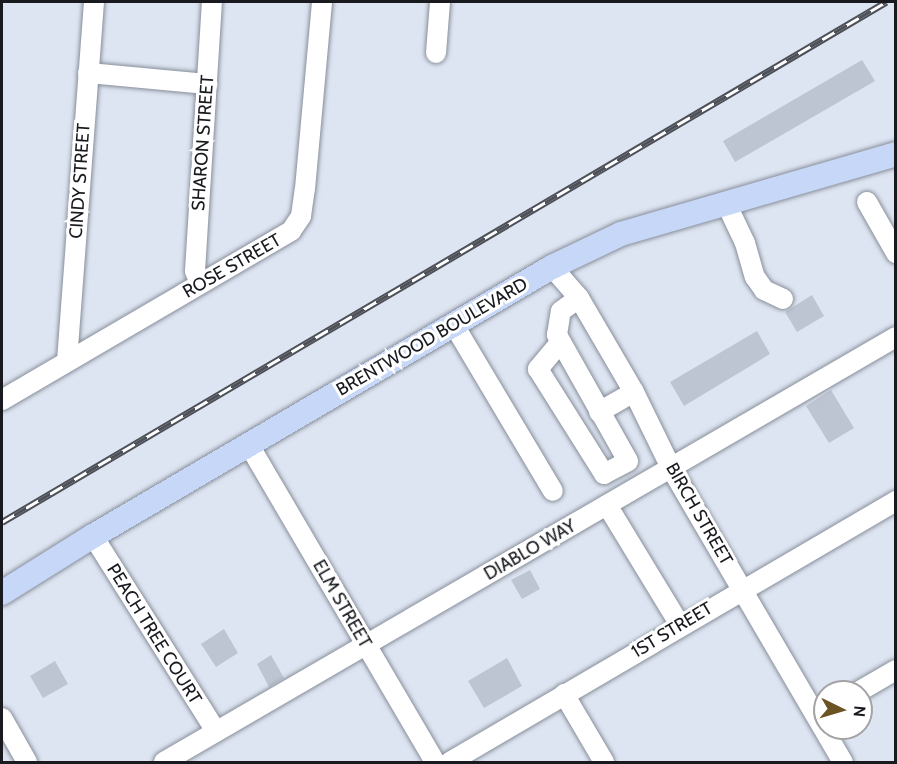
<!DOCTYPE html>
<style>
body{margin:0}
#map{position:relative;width:897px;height:764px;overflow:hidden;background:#dee5f2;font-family:Cabin,sans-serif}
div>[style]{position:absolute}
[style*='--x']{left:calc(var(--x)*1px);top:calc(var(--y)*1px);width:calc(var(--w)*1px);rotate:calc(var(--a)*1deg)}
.building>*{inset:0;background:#bec5d2}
.roads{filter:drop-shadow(0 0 2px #878e9a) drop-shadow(0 0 2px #878e9a)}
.minor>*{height:20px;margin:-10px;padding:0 10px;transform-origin:10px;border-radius:10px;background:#fff}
.major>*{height:24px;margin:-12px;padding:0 12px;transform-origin:12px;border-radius:12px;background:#c7d7f7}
.rail>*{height:7px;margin-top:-3.5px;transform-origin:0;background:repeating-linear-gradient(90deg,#fff 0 14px,#4d5057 0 28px);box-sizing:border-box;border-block:2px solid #4d5057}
span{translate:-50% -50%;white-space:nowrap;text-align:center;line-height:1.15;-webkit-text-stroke:6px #fff;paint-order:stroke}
.street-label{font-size:18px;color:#181a1f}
.frame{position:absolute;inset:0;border:3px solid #181a1f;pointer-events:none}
.north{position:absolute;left:813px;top:680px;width:60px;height:60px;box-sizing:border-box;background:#fff;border:2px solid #a3a3a5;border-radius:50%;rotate:95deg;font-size:16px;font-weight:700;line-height:24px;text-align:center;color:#181a1f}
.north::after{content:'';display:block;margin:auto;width:21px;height:27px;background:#6b5323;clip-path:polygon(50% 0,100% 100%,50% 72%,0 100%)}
</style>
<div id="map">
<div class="building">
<i style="clip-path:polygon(862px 60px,875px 81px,735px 162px,723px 141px)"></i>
<i style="clip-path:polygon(812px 295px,824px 316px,797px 332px,785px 312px)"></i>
<i style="clip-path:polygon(757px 331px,770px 354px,684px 406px,670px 382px)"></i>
<i style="clip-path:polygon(831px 390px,854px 428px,829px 443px,806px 406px)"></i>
<i style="clip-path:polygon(530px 570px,540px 589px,522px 599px,511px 580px)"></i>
<i style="clip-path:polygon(224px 629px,238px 653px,216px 667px,201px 644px)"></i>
<i style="clip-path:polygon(271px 655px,284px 678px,269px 687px,257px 664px)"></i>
<i style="clip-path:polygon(507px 658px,522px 686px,484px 708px,468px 681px)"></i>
<i style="clip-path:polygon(55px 661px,68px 684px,43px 698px,30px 676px)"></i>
</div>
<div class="roads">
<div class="minor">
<i style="--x:436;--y:53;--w:51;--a:-85.5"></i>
<i style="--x:88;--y:73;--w:120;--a:5.3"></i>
<i style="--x:867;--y:202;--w:59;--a:60.4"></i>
<i style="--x:726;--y:203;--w:44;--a:64.6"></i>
<i style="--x:745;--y:243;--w:35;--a:74"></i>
<i style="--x:755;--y:277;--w:16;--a:55"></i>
<i style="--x:764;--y:290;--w:21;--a:25"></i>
<i style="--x:552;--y:267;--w:41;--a:48.9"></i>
<i style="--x:579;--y:298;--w:109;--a:59.7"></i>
<i style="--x:634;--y:392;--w:85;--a:64"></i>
<i style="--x:671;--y:468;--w:341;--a:59.7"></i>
<i style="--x:200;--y:284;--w:14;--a:-111"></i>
<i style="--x:195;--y:271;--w:270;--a:-86.4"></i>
<i style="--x:454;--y:325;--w:193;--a:59.2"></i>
<i style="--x:559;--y:344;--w:33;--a:130"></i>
<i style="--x:538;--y:369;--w:124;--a:57.8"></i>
<i style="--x:604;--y:474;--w:27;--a:-28"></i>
<i style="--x:628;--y:461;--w:145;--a:-119.4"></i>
<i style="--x:557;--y:335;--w:24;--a:-81"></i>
<i style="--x:561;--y:311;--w:22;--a:-36"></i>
<i style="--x:67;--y:361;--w:360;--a:-85.7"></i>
<i style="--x:2;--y:400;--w:335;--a:-30.3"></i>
<i style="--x:291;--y:231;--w:18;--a:-56"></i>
<i style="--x:301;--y:216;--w:27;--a:-82"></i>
<i style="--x:305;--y:189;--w:188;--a:-84.8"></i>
<i style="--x:599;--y:412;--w:40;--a:-29.7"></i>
<i style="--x:249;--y:445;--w:368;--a:59.6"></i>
<i style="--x:607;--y:505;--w:140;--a:58.7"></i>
<i style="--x:93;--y:536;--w:231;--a:57.8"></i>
<i style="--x:858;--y:692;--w:44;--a:-30.1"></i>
<i style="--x:564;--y:694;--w:79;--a:59.5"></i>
<i style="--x:2;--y:718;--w:51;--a:60.4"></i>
<i style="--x:164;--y:762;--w:846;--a:-30.14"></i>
<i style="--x:450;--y:762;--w:517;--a:-30.34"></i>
</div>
<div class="major">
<i style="--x:2;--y:593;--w:107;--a:-32.1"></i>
<i style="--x:93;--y:536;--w:532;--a:-30.37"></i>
<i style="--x:552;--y:267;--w:76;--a:-25.6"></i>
<i style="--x:621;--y:234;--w:286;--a:-16.2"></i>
</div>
</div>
<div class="rail">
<i style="--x:2;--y:522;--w:1026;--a:-30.47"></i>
</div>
<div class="street-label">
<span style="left:203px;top:143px;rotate:-86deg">SHARON STREET</span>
<span style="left:80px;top:181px;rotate:-86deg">CINDY STREET</span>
<span style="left:232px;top:266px;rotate:-30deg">ROSE STREET</span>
<span style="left:432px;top:337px;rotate:-30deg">BRENTWOOD BOULEVARD</span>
<span style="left:699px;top:514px;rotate:60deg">BIRCH STREET</span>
<span style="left:530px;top:550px;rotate:-30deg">DIABLO WAY</span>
<span style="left:342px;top:604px;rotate:60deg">ELM STREET</span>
<span style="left:672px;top:630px;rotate:-31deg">1ST STREET</span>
<span style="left:154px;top:634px;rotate:58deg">PEACH TREE COURT</span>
</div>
<div class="frame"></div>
<div class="north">N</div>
</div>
